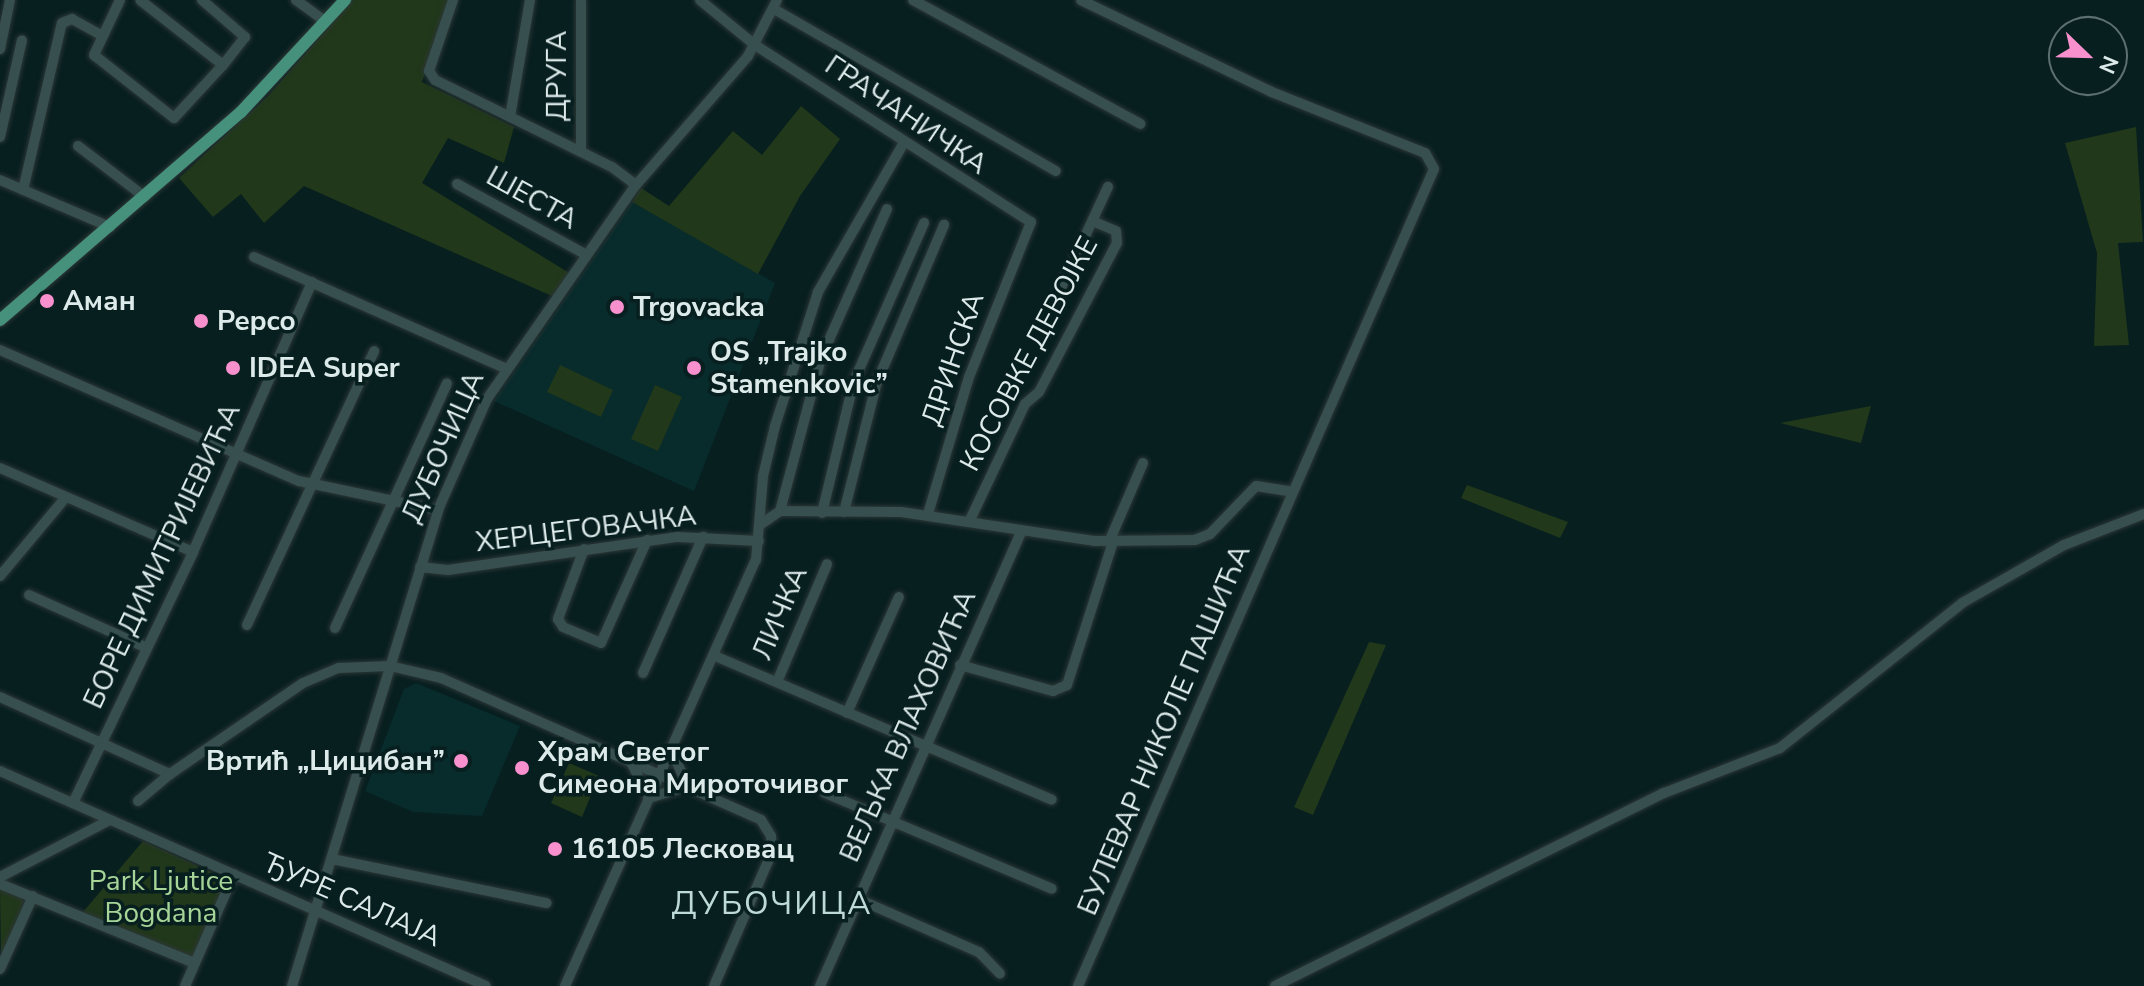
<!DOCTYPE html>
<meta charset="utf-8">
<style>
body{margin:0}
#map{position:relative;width:2144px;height:986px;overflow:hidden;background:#081f20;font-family:"Nunito Sans",sans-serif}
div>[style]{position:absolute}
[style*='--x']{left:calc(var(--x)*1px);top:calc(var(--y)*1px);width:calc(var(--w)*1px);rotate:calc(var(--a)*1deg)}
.built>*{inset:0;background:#082b2c}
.green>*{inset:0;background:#21381a}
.roads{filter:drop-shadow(0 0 2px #2c3636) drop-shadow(0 0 2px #2c3636)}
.minor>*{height:10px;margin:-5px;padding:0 5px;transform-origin:5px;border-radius:5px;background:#374f4f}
.major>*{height:12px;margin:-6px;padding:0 6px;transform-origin:6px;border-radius:6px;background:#46917b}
.dots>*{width:22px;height:22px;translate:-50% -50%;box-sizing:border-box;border:4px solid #081f20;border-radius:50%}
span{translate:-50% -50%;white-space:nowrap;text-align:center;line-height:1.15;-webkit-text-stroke:7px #081f20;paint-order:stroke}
.street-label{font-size:28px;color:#ddeaea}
.poi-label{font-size:28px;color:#ddeaea;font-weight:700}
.left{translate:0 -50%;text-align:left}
.right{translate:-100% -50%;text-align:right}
.park-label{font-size:28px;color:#a7d598}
.quarter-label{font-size:32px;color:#bed9d9;letter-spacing:2px}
.north{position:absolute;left:2048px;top:16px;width:80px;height:80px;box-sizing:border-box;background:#081f20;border:2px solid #5d7071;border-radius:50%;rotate:113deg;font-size:22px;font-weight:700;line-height:32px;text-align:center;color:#ddeaea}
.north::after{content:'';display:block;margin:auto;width:28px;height:36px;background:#f790cd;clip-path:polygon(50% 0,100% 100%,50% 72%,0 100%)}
</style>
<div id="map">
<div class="built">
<i style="clip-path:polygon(632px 202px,775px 283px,694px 491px,494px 401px)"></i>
<i style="clip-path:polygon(416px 683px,520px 726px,482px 816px,413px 812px,365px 791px,404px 689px)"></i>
</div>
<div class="green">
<i style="clip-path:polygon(353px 0,451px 0,422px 82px,514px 127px,504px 163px,448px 138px,422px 183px,571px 274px,554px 297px,304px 186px,264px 223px,241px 194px,213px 217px,179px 178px,267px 97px)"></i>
<i style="clip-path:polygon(801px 106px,840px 139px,800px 196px,758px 274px,632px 202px,641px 188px,669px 206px,733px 131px,762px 155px)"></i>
<i style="clip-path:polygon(2136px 127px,2143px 242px,2118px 243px,2129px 345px,2094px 346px,2097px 253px,2065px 143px)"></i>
<i style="clip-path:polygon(560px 365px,613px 390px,601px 417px,547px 392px)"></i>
<i style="clip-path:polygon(655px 385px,682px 397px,658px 451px,631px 439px)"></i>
<i style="clip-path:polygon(1871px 406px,1861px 443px,1780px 423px)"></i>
<i style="clip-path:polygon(1467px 485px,1568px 522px,1560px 538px,1461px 498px)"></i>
<i style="clip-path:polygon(1369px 642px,1386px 645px,1313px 815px,1294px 807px)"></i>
<i style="clip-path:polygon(569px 763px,599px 776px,582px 817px,551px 803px)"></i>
<i style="clip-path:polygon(143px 841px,227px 879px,193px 958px,83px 912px)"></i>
<i style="clip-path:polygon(0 889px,21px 895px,24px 903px,1px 956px)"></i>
</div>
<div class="roads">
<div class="minor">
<i style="--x:120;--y:0;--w:61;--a:115.3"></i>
<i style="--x:94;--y:55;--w:102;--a:38.2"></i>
<i style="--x:174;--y:118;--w:72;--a:-47.2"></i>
<i style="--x:223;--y:65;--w:105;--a:-141.9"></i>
<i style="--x:202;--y:0;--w:57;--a:40.7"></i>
<i style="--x:245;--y:37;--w:36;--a:128"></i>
<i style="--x:296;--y:0;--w:37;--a:36"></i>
<i style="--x:453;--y:0;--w:75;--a:108.7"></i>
<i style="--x:429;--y:71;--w:11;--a:56"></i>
<i style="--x:435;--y:80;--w:197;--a:26.2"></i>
<i style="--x:612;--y:167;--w:30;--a:37"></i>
<i style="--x:581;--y:0;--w:152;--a:90"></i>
<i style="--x:700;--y:0;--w:71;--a:39.3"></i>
<i style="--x:755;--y:45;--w:328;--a:32.7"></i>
<i style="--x:1031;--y:222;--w:167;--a:111.8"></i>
<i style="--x:969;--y:377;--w:143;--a:106.7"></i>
<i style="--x:913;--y:0;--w:259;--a:28.6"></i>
<i style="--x:774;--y:9;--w:325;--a:29.9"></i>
<i style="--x:0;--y:49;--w:50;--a:-78.5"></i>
<i style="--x:510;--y:117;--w:119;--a:-80.3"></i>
<i style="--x:0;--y:137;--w:99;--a:-77.2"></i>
<i style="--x:78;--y:146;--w:84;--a:37.3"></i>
<i style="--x:0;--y:180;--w:120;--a:23.1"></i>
<i style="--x:457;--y:184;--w:146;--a:28.7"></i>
<i style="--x:23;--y:190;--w:171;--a:-76.9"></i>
<i style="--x:62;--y:23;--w:11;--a:-22"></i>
<i style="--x:72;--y:19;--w:33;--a:29"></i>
<i style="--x:254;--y:257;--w:274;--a:23.9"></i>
<i style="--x:1055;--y:301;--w:126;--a:-65.1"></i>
<i style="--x:0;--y:350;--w:326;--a:23.7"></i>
<i style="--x:299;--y:481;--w:142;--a:11.8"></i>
<i style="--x:0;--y:468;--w:210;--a:23.5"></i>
<i style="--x:780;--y:511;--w:158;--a:-75"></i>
<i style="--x:821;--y:358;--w:163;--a:-66.1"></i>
<i style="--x:844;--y:512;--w:134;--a:-75.8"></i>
<i style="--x:877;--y:382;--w:171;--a:-66.9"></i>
<i style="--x:822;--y:513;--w:136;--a:-76.4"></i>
<i style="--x:854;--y:381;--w:173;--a:-66.1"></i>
<i style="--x:969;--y:522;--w:131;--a:-64.6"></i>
<i style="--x:1025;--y:404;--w:18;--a:-41"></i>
<i style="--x:1039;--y:392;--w:168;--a:-62.4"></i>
<i style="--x:1117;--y:243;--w:12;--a:-95"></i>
<i style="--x:1116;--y:231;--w:25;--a:-157"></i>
<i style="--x:761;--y:524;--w:23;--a:-34"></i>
<i style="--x:780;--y:511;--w:121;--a:0.5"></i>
<i style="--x:901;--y:512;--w:195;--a:8.5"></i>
<i style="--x:1094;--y:541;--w:101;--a:-0.6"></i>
<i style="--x:1195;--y:540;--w:16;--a:-22"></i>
<i style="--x:1210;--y:534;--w:66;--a:-46.2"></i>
<i style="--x:1256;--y:486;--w:37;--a:9"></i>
<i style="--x:1109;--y:542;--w:86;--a:-66.7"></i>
<i style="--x:584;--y:549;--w:75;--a:110.4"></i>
<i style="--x:558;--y:619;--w:9;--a:58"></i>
<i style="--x:563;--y:627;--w:41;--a:22.8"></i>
<i style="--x:601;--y:643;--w:113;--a:-65.9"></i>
<i style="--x:420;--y:567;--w:28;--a:6"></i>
<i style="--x:448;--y:570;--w:232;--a:-8.2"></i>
<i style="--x:678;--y:537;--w:81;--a:2.8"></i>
<i style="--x:0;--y:576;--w:103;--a:-50.1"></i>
<i style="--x:29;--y:595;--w:129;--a:24.2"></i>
<i style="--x:247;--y:625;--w:302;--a:-65.1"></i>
<i style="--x:335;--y:628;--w:269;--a:-65.4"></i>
<i style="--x:715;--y:656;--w:366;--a:23.1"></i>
<i style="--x:960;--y:665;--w:97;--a:15.6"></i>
<i style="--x:1053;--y:691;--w:15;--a:-23"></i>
<i style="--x:1067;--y:685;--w:150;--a:-72.2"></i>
<i style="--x:643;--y:673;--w:149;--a:-66.2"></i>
<i style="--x:777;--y:682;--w:128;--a:-67"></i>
<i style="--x:0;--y:697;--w:187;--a:24.4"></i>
<i style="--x:170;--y:774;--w:161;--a:-34.4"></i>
<i style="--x:303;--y:683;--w:39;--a:-23"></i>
<i style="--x:339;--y:668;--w:51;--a:-2.2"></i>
<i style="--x:390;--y:666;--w:52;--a:13.2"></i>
<i style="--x:441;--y:678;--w:350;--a:23.9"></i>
<i style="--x:761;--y:820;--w:19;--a:58"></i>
<i style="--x:771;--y:836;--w:16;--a:86"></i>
<i style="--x:772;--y:852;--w:146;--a:113.4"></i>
<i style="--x:847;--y:713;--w:127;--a:-65.9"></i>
<i style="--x:671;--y:750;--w:40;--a:65"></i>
<i style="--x:688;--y:786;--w:41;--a:162.9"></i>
<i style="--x:649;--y:798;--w:40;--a:-116.6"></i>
<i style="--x:631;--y:762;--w:42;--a:-16.7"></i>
<i style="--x:0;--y:771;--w:531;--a:23.86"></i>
<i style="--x:825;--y:793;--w:246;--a:22.9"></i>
<i style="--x:138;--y:801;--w:42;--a:-40.2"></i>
<i style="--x:73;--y:803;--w:278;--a:-64.4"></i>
<i style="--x:193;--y:552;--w:295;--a:-66.2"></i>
<i style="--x:332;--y:859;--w:219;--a:11.6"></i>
<i style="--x:0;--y:877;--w:124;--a:-27.4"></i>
<i style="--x:0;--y:884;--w:210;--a:22.1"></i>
<i style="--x:858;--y:899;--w:132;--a:23.7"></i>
<i style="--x:979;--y:952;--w:30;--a:46"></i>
<i style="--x:0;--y:969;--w:80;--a:-65.7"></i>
<i style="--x:185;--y:986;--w:122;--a:-66.4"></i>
<i style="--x:292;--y:986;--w:498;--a:-72.9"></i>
<i style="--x:438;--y:510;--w:121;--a:-66.2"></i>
<i style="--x:487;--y:399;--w:261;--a:-55.2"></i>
<i style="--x:636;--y:185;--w:171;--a:-49"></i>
<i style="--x:748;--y:56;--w:63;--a:-62.6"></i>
<i style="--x:565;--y:986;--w:467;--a:-65.9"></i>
<i style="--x:756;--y:560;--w:84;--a:-85.2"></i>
<i style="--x:763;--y:476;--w:51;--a:-76.5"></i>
<i style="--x:775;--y:426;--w:141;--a:-72.2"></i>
<i style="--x:818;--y:292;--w:171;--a:-60.1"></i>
<i style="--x:820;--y:986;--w:498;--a:-66.1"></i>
<i style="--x:1078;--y:986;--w:891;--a:-66.46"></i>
<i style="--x:1434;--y:169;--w:18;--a:-119"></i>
<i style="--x:1425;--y:153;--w:165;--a:-158.3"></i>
<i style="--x:1272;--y:92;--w:212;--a:-154.3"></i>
<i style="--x:1275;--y:986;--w:434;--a:-26.4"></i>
<i style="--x:1664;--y:793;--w:124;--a:-21.2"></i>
<i style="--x:1780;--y:748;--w:233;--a:-38.5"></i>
<i style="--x:1962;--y:603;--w:117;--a:-29.6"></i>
<i style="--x:2064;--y:545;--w:86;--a:-21.2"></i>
</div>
<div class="major">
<i style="--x:0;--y:320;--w:318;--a:-40.8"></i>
<i style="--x:241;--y:112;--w:153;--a:-47.1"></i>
</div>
</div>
<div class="dots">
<i style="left:47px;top:301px;background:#f790cd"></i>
<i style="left:617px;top:307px;background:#f790cd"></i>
<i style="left:201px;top:321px;background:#f790cd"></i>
<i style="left:233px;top:368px;background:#f790cd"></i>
<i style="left:694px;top:368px;background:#f790cd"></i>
<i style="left:461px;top:761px;background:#f790cd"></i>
<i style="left:522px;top:768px;background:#f790cd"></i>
<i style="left:555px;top:849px;background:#f790cd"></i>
</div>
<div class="street-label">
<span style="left:557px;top:76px;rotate:-90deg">ДРУГА</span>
<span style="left:906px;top:115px;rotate:34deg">ГРАЧАНИЧКА</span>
<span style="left:532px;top:198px;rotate:29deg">ШЕСТА</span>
<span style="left:1029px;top:354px;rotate:-62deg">КОСОВКЕ ДЕВОЈКЕ</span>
<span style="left:953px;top:359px;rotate:-71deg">ДРИНСКА</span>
<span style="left:443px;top:447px;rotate:-66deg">ДУБОЧИЦА</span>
<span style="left:586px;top:529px;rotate:-7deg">ХЕРЦЕГОВАЧКА</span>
<span style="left:162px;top:556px;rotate:-65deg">БОРЕ ДИМИТРИЈЕВИЋА</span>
<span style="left:780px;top:613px;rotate:-67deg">ЛИЧКА</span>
<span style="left:908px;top:726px;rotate:-66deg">ВЕЉКА ВЛАХОВИЋА</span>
<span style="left:1164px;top:730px;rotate:-67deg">БУЛЕВАР НИКОЛЕ ПАШИЋА</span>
<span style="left:352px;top:900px;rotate:24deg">ЂУРЕ САЛАЈА</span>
</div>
<div class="poi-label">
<span class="left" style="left:63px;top:301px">Аман</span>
<span class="left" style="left:633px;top:307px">Trgovacka</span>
<span class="left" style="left:217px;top:321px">Pepco</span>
<span class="left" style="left:710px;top:368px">OS „Trajko<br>Stamenkovic”</span>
<span class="left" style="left:249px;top:368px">IDEA Super</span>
<span class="left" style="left:538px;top:768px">Храм Светог<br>Симеона Мироточивог</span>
<span class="right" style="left:445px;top:761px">Вртић „Цицибан”</span>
<span class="left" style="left:571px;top:849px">16105 Лесковац</span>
</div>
<div class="park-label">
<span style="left:161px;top:897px">Park Ljutice<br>Bogdana</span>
</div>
<div class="quarter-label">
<span style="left:772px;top:904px">ДУБОЧИЦА</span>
</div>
<div class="north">N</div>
</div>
